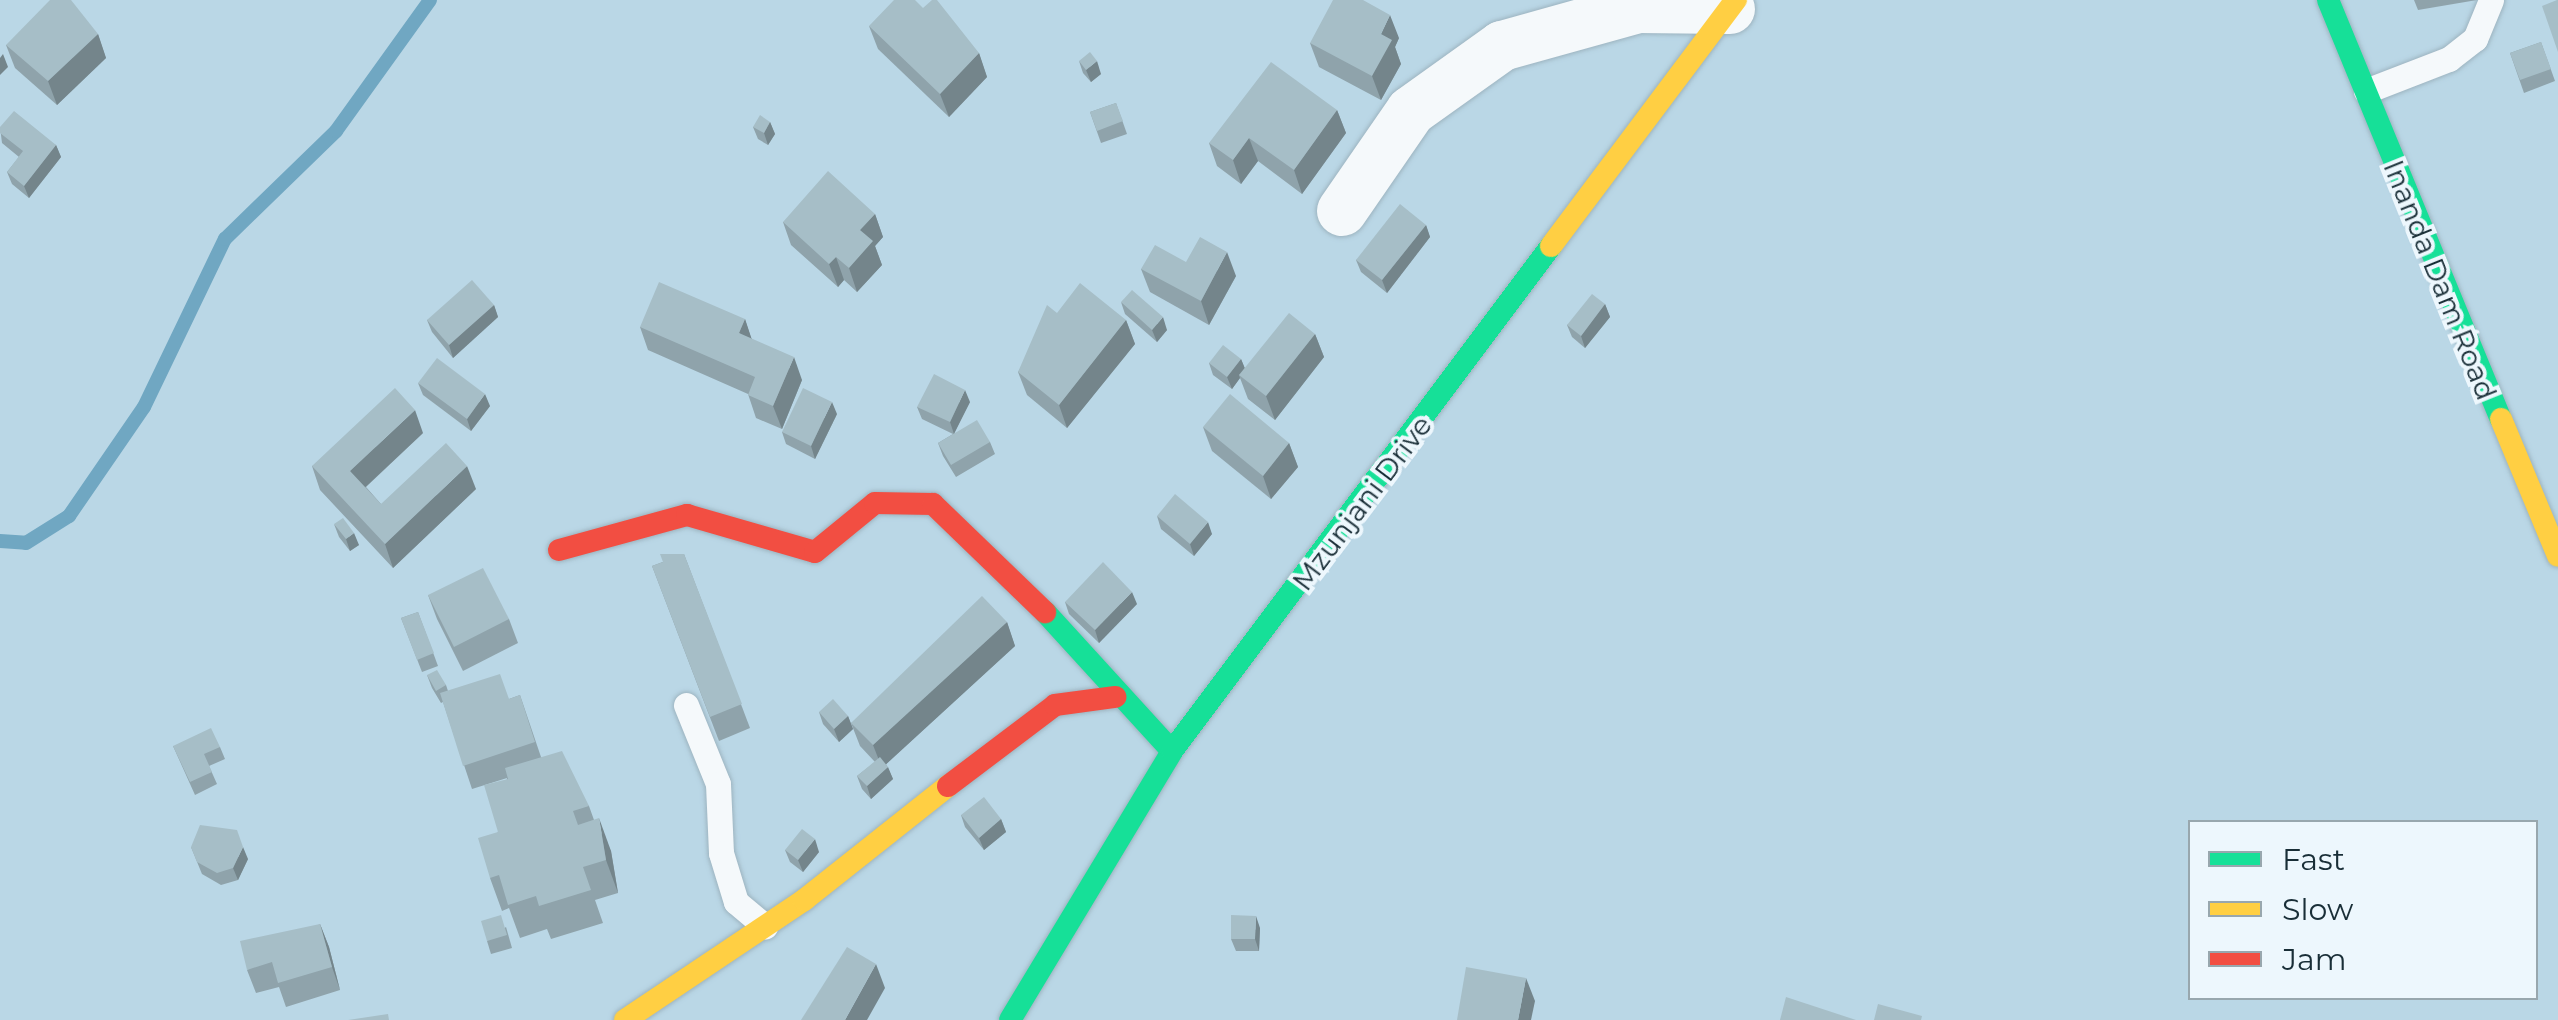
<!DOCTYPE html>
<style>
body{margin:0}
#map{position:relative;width:2558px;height:1020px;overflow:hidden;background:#bad7e6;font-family:Montserrat,sans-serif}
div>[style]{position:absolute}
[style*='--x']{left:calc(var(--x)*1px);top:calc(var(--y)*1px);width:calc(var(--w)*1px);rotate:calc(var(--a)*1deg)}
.stream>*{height:14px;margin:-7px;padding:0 7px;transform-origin:7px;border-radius:7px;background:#70a7c2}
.roads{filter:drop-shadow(0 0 2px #9db4c0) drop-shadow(0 0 2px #9db4c0)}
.lane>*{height:25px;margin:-12.5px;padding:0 12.5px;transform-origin:12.5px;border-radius:12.5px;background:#f5f9fb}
.street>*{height:50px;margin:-25px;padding:0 25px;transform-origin:25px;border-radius:25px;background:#f5f9fb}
.fast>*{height:22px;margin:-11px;padding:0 11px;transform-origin:11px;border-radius:11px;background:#16e098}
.slow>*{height:22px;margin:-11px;padding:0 11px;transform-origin:11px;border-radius:11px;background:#ffcf43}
.jam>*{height:22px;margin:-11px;padding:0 11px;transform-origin:11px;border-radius:11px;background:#f24e42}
.wall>*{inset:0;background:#8fa3ab}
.shaded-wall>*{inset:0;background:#74858b}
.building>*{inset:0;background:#a6bec7}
span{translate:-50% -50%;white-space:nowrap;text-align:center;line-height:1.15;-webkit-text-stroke:8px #edf7fd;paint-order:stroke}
.street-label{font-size:28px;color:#192e37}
.legend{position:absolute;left:2188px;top:820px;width:350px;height:180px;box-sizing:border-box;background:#edf7fd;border:2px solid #98a7ae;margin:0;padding:12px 18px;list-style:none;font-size:30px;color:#192e37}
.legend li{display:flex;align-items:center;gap:20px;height:50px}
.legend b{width:50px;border:2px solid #98a7ae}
</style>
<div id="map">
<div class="stream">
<i style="--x:0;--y:541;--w:26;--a:4"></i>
<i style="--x:26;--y:543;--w:51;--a:-32.1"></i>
<i style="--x:69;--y:516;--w:132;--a:-55.5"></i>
<i style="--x:144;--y:407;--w:187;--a:-64.3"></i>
<i style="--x:225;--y:239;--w:155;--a:-44.2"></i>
<i style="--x:336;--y:131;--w:161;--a:-54.3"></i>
</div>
<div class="roads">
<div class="lane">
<i style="--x:2366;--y:91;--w:89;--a:-21.1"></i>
<i style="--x:2449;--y:59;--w:33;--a:-38"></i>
<i style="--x:2475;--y:39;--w:42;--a:-67.7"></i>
<i style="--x:686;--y:705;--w:85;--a:67.9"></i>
<i style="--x:718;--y:784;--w:69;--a:87.5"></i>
<i style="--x:721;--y:853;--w:51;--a:73"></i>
<i style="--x:736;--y:902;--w:38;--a:40"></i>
</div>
<div class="street">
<i style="--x:1342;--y:211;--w:121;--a:-55.4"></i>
<i style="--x:1411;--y:111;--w:112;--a:-35.5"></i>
<i style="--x:1502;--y:46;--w:141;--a:-15.6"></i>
<i style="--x:1638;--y:8;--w:92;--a:0.6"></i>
</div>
<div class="fast">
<i style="--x:2328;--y:0;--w:453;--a:67.6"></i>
<i style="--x:1045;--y:612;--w:188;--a:47.6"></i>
<i style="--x:1010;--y:1020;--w:314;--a:-58.9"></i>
<i style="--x:1172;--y:751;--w:631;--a:-53.11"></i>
</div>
<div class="slow">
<i style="--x:1551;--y:246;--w:308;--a:-53.1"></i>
<i style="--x:2501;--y:419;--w:148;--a:67.4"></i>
<i style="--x:625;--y:1020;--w:216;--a:-33.8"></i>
<i style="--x:804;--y:900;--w:184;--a:-38.4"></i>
</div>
<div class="jam">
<i style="--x:559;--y:550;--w:133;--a:-15.3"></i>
<i style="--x:687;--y:515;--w:133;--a:16.1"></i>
<i style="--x:815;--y:552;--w:77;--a:-39.2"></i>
<i style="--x:875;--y:503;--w:58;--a:1"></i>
<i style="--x:933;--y:504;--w:156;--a:44"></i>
<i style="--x:948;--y:786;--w:134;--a:-37.1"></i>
<i style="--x:1055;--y:705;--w:61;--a:-7.6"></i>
</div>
</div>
<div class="wall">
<i style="clip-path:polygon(2414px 0,2477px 0,2418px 10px)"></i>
<i style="clip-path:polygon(869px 26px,979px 53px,987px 77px,949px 117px,878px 49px)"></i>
<i style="clip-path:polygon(98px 34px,106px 58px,57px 105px,15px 68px,6px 45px)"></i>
<i style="clip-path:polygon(1399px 38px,1395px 47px,1401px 64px,1381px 100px,1319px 67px,1310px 43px)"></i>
<i style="clip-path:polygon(2541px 42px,2555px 81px,2524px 93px,2510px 53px)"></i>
<i style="clip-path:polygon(1079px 61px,1101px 74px,1091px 82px,1083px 73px)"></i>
<i style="clip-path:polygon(1116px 103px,1127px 134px,1101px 143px,1090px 112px)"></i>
<i style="clip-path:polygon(1337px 110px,1346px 133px,1302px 194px,1258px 161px,1241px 184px,1217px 166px,1209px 143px)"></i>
<i style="clip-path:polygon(770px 122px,775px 134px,768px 145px,758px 139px,753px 127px)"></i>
<i style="clip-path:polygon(0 127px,56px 145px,61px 157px,29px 198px,12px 184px,7px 172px,19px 157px,2px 143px)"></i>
<i style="clip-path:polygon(875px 214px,883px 237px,875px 246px,882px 265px,857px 292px,844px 280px,838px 287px,791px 245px,783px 222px)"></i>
<i style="clip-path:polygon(1426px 225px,1430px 237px,1387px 293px,1361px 272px,1356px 260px)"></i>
<i style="clip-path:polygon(1186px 262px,1236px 276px,1209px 325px,1150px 292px,1141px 269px)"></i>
<i style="clip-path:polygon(1121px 302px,1167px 330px,1157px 342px,1125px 314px)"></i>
<i style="clip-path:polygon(1605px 304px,1610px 317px,1585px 348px,1572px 337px,1567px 325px)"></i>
<i style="clip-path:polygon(494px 305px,498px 317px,453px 358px,432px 332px,427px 320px)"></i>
<i style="clip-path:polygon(1057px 313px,1126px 320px,1135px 344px,1067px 428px,1027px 395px,1018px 372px)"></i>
<i style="clip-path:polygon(745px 319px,751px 338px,802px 380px,782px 429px,756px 418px,748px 394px,648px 350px,640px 327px)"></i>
<i style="clip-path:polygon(1315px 334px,1324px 357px,1275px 420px,1248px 399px,1240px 378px,1232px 389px,1213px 375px,1209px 363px,1241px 359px,1245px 369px)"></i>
<i style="clip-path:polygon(418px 383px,490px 406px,471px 431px,423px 395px)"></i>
<i style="clip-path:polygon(970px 402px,954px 433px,990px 442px,995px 454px,956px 477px,943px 456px,938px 443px,953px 434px,922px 419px,917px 407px)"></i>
<i style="clip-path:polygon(837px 414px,815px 459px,786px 444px,782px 432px)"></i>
<i style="clip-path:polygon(1203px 427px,1289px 443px,1298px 467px,1271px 499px,1212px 451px)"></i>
<i style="clip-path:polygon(423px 433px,366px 487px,381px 504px,476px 489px,393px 568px,320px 490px,312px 466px)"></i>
<i style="clip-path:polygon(1157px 516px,1212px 534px,1194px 556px,1161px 529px)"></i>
<i style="clip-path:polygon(334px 524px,359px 545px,350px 551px,339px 537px)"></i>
<i style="clip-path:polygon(684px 554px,750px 728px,719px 741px,652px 566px)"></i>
<i style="clip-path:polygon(428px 595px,509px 619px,518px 643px,463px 671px,437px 619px)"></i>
<i style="clip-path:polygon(1065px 602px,1137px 604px,1099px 643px,1069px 614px)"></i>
<i style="clip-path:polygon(418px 612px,438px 666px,422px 672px,401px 618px)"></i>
<i style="clip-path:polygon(1007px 622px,1015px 646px,886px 764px,893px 779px,871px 799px,862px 789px,857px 776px,875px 762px,860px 746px,851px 723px)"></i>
<i style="clip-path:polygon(427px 675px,446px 685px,448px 691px,509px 699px,520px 695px,541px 757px,589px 806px,594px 820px,611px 851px,618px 893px,595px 900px,603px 923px,551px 939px,547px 929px,520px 938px,509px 908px,502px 911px,490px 878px,507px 778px,472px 789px,443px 702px,441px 703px,432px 688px)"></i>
<i style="clip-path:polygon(819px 712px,848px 716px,853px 729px,839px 742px,823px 724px)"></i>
<i style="clip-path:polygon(173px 746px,220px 747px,225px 759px,209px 766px,217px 784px,195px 795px)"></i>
<i style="clip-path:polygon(961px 815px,1001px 819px,1006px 832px,984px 850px,965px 827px)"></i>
<i style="clip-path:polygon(191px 847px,248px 859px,238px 880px,221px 885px,202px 874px)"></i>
<i style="clip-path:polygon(785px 850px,819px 852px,803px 872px,790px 862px)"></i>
<i style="clip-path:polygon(320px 924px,329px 947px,340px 990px,286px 1007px,279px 987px,256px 993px,247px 970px)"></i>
<i style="clip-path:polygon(506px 927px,512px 948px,491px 954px,487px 941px)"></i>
<i style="clip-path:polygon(1260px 928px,1259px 951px,1236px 951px,1231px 939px)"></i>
</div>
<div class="shaded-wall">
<i style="clip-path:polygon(1390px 15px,1399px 38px,1395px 47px,1401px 64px,1381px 100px,1372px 76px,1381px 34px)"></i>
<i style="clip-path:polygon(98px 34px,106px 58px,57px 105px,48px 81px)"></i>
<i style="clip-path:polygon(979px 53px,987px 77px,949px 117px,940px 94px)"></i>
<i style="clip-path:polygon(3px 54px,8px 67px,0 75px,0 58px)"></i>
<i style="clip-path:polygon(1097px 61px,1101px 74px,1091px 82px,1086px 70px)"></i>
<i style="clip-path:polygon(1337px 110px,1346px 133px,1302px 194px,1294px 170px)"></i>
<i style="clip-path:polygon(770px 122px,775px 134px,768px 145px,764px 133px)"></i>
<i style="clip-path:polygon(1249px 138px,1258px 161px,1241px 184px,1233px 160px)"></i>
<i style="clip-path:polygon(56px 145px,61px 157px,29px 198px,24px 186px)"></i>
<i style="clip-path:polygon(875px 214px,883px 237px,875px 246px,882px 265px,857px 292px,849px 268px,860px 230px)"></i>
<i style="clip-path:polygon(1426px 225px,1430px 237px,1387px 293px,1382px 280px)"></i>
<i style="clip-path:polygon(1227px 252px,1236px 276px,1209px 325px,1201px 301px)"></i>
<i style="clip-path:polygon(836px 257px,844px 280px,838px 287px,829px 264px)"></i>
<i style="clip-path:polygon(1605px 304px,1610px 317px,1585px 348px,1581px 336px)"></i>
<i style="clip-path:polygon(494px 305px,498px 317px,453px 358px,449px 345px)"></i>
<i style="clip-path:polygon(1163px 317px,1167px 330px,1157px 342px,1152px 330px)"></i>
<i style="clip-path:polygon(745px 319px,753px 343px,739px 333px)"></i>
<i style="clip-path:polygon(1126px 320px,1135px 344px,1067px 428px,1059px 405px)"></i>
<i style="clip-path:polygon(1315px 334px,1324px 357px,1275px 420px,1266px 396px)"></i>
<i style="clip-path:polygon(794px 357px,802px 380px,782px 429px,773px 406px)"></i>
<i style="clip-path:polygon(1241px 359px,1246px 371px,1239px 375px,1240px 378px,1232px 389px,1227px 377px)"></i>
<i style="clip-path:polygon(965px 390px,970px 402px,954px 434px,950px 422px)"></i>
<i style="clip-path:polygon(485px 394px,490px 406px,471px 431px,467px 419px)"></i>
<i style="clip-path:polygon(832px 402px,837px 414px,815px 459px,811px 446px)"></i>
<i style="clip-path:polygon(415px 410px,423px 433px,358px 494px,350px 471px)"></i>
<i style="clip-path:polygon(1289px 443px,1298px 467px,1271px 499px,1263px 476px)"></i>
<i style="clip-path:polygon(467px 466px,476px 489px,393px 568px,385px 544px)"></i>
<i style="clip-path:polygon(1208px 522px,1212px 534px,1194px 556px,1190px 544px)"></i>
<i style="clip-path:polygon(354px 533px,359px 545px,350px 551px,346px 539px)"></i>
<i style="clip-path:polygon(1132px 592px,1137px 604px,1099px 643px,1095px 630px)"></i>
<i style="clip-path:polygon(1007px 622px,1015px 646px,882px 768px,873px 745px)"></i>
<i style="clip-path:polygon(848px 716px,853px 729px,839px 742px,834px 729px)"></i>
<i style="clip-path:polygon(888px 767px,893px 779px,871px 799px,867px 786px)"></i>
<i style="clip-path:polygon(599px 818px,611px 851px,618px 893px,606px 860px)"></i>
<i style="clip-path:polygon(1001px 819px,1006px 832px,984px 850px,979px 838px)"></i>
<i style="clip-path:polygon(815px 839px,819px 852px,803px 872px,798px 860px)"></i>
<i style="clip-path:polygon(243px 847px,248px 859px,238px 880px,233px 868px)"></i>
<i style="clip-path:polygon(1256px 916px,1260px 928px,1259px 951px,1255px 939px)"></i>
<i style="clip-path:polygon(320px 924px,329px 947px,340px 990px,332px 967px)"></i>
<i style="clip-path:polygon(876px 964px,885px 988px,867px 1020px,845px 1020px)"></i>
<i style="clip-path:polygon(1526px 978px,1535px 1001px,1531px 1020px,1518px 1020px)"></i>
</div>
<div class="building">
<i style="clip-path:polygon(50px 0,71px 0,98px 34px,48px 81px,6px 45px)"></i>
<i style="clip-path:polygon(894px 0,915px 0,923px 8px,932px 0,937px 0,979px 53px,940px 94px,869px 26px)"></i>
<i style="clip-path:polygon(1333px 0,1363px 0,1390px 15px,1381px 34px,1392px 40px,1372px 76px,1310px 43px)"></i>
<i style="clip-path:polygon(2557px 0,2558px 0,2558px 52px,2542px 6px)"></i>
<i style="clip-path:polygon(2541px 42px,2551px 69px,2520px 80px,2510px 53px)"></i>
<i style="clip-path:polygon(1090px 52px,1097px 61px,1086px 70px,1079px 61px)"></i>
<i style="clip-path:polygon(1271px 62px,1337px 110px,1294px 170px,1249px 138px,1233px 160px,1209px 143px)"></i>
<i style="clip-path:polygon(1116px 103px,1123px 121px,1097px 131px,1090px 112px)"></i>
<i style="clip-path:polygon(14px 111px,56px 145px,24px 186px,7px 172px,23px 151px,0 133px,0 127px)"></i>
<i style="clip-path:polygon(760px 115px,770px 122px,764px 133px,753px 127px)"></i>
<i style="clip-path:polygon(828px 171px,875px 214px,860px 230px,873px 241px,849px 268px,836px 257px,829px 264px,783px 222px)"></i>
<i style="clip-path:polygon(1400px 204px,1426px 225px,1382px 280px,1356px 260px)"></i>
<i style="clip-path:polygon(1200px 237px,1227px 252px,1201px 301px,1141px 269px,1155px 245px,1186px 262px)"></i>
<i style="clip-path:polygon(472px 280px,494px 305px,449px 345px,427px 320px)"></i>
<i style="clip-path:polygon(659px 282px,745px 319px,739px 333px,794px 357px,773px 406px,748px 395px,755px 377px,640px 327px)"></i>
<i style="clip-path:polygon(1080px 283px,1126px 320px,1059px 405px,1018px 372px,1047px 305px,1057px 313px)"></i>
<i style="clip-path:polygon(1132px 290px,1163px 317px,1152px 330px,1121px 302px)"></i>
<i style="clip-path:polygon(1592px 294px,1605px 304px,1581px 336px,1567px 325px)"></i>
<i style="clip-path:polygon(1289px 313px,1315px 334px,1266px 396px,1239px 375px)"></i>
<i style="clip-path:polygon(1223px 345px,1241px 359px,1227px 377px,1209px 363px)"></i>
<i style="clip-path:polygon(437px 358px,485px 394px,467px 419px,418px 383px)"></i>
<i style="clip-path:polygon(934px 374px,965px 390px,950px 422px,917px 407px)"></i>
<i style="clip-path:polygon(395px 388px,415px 410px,350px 471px,381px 504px,446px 443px,467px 466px,385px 544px,312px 466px)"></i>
<i style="clip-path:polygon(803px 388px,832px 402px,811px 446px,782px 432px)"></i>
<i style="clip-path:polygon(1230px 394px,1289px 443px,1263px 476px,1203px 427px)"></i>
<i style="clip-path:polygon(977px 420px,990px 442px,951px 465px,938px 443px)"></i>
<i style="clip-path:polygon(1175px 494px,1208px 522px,1190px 544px,1157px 516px)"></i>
<i style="clip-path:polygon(343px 518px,354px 533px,346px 539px,334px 524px)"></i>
<i style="clip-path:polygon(660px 554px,684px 554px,742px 704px,710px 717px,652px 566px,663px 562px)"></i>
<i style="clip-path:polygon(1103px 562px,1132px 592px,1095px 630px,1065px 602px)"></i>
<i style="clip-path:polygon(483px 568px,509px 619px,454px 647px,428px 595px)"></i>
<i style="clip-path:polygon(982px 596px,1007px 622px,873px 745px,851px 723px)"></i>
<i style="clip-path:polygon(418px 612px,434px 653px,417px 660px,401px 618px)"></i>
<i style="clip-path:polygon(437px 670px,446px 685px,436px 691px,427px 675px)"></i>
<i style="clip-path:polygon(500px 674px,509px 699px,520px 695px,535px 742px,463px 766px,440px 693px)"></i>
<i style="clip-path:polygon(833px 699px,848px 716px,834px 729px,819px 712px)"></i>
<i style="clip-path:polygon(211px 728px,220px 747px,204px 754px,212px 772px,190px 782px,173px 746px)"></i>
<i style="clip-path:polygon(562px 751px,589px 806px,573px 811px,578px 825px,599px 818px,606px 860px,583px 867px,591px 890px,539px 906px,536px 896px,508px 905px,499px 875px,490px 878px,478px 838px,498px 832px,484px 785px,508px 779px,505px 768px)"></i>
<i style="clip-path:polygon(880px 757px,888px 767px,867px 786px,857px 776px)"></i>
<i style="clip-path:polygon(984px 797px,1001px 819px,979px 838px,961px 815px)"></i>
<i style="clip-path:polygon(200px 825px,237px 830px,243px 847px,233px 868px,217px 873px,197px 862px,191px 847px)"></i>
<i style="clip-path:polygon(802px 829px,815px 839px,798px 860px,785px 850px)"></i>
<i style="clip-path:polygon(501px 915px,507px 935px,487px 941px,481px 921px)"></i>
<i style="clip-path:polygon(1231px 915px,1256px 916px,1255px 939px,1231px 939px)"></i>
<i style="clip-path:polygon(320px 924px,332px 967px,278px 983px,272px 962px,247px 970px,240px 941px)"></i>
<i style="clip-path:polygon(847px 947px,876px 964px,845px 1020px,801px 1020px)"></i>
<i style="clip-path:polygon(1466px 967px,1526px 978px,1518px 1020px,1457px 1020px)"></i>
<i style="clip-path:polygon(1786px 997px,1856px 1020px,1780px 1020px)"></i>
<i style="clip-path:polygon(1878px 1004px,1922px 1016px,1921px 1020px,1874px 1020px)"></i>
<i style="clip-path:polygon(388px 1014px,389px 1020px,348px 1020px)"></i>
</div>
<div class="street-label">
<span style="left:2440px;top:280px;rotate:68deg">Inanda Dam Road</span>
<span style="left:1362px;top:503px;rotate:-53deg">Mzunjani Drive</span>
</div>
<ul class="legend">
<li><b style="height:12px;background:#16e098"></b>Fast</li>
<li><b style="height:12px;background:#ffcf43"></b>Slow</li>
<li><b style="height:12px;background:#f24e42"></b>Jam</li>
</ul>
</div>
